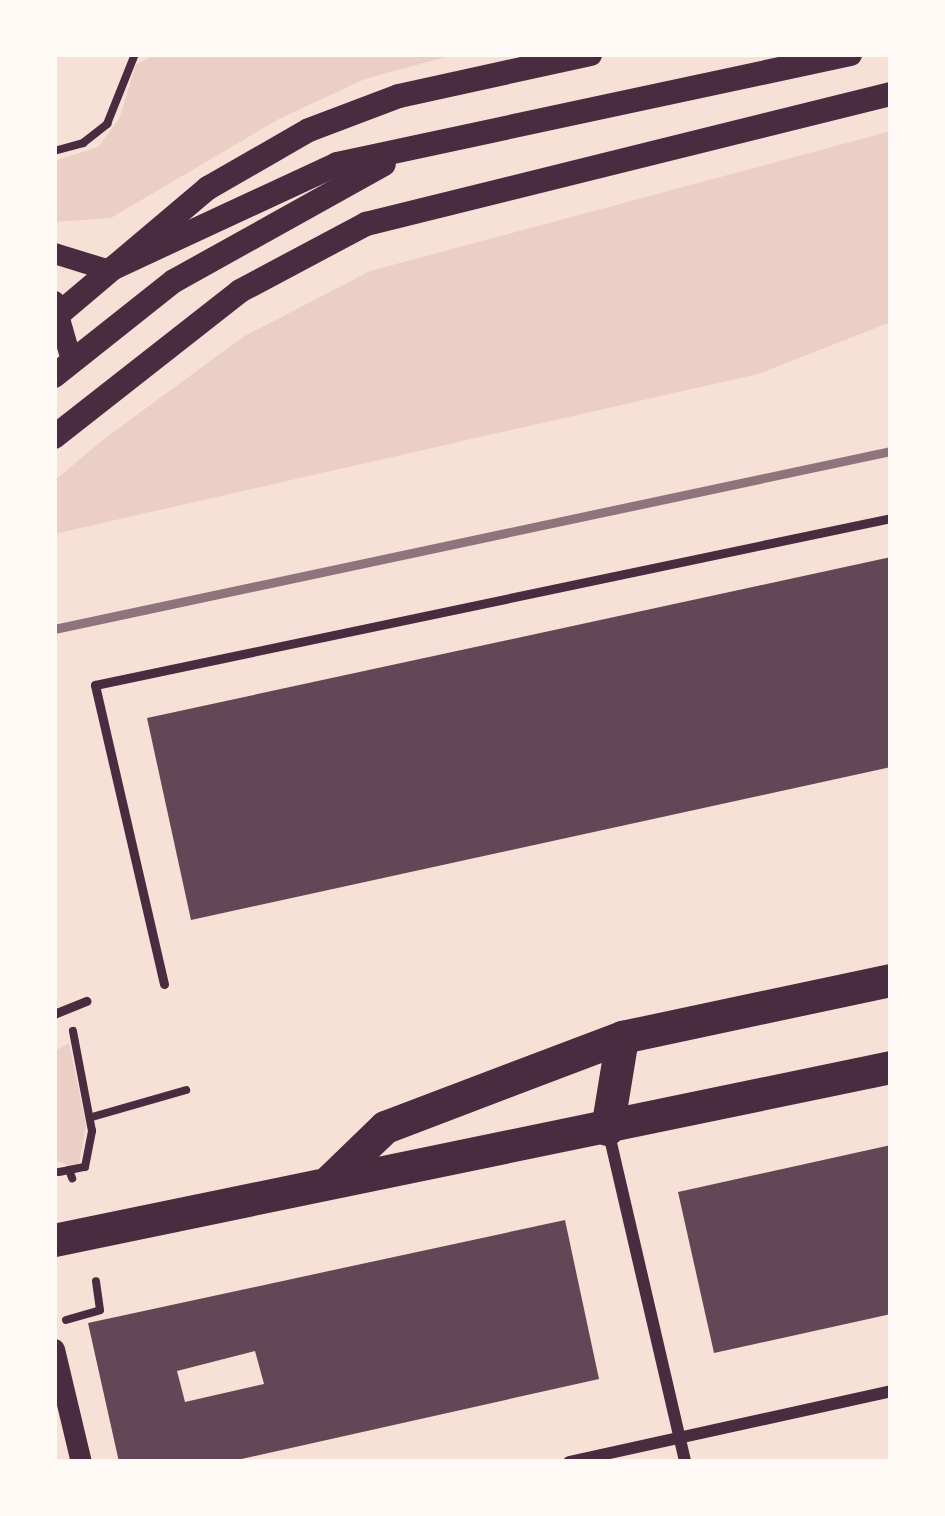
<!DOCTYPE html>
<style>
body{margin:0}
#map{position:relative;width:945px;height:1516px;overflow:hidden;background:#f7e1d7;font-family:"Nunito Sans",sans-serif}
div>[style]{position:absolute}
[style*='--x']{left:calc(var(--x)*1px);top:calc(var(--y)*1px);width:calc(var(--w)*1px);rotate:calc(var(--a)*1deg)}
.green>*{inset:0;background:#ebcfc5}
.building>*{inset:0;background:#644757}
.path>*{height:8px;margin:-4px;padding:0 4px;transform-origin:4px;border-radius:4px;background:#4a2c40}
.service>*{height:9px;margin:-4.5px;padding:0 4.5px;transform-origin:4.5px;border-radius:4.5px;background:#4a2c40}
.minor>*{height:12px;margin:-6px;padding:0 6px;transform-origin:6px;border-radius:6px;background:#4a2c40}
.tertiary>*{height:21px;margin:-10.5px;padding:0 10.5px;transform-origin:10.5px;border-radius:10.5px;background:#4a2c40}
.secondary>*{height:24px;margin:-12px;padding:0 12px;transform-origin:12px;border-radius:12px;background:#4a2c40}
.trunk>*{height:33px;margin:-16.5px;padding:0 16.5px;transform-origin:16.5px;border-radius:16.5px;background:#4a2c40}
.rail>*{height:9px;margin:-4.5px;padding:0 4.5px;transform-origin:4.5px;border-radius:4.5px;background:#8f747c}
span{translate:-50% -50%;white-space:nowrap;text-align:center;line-height:1.15;-webkit-text-stroke:9px #fffaf5;paint-order:stroke}
.frame{position:absolute;inset:0;border:57px solid #fffaf5;pointer-events:none}
</style>
<div id="map">
<div class="green">
<i style="clip-path:polygon(155px 54px,457px 54px,365px 79px,279px 119px,111px 218px,54px 222px,54px 161px,98px 147px,119px 119px,136px 65px)"></i>
<i style="clip-path:polygon(891px 131px,891px 322px,758px 374px,54px 534px,54px 481px,104px 439px,243px 337px,370px 271px)"></i>
<i style="clip-path:polygon(69px 1043px,86px 1125px,79px 1164px,70px 1166px,54px 1160px,54px 1052px)"></i>
</div>
<div class="building">
<i style="clip-path:polygon(891px 557px,891px 767px,191px 920px,147px 718px)"></i>
<i style="clip-path:polygon(891px 1145px,891px 1314px,714px 1353px,678px 1192px)"></i>
<i style="clip-path:polygon(evenodd,565px 1220px,599px 1379px,228px 1462px,119px 1462px,88px 1323px,565px 1220px,255px 1351px,264px 1384px,185px 1402px,177px 1371px,255px 1351px)"></i>
</div>
<div class="path">
<i style="--x:54;--y:151;--w:30;--a:-15"></i>
<i style="--x:83;--y:143;--w:31;--a:-38"></i>
<i style="--x:107;--y:124;--w:75;--a:-68.2"></i>
<i style="--x:92;--y:1117;--w:98;--a:-16"></i>
<i style="--x:69;--y:1170;--w:16;--a:-11"></i>
<i style="--x:85;--y:1167;--w:37;--a:-79"></i>
<i style="--x:92;--y:1131;--w:102;--a:-100.8"></i>
<i style="--x:59;--y:1172;--w:10;--a:-11"></i>
<i style="--x:69;--y:1170;--w:9;--a:69"></i>
<i style="--x:66;--y:1320;--w:35;--a:-16"></i>
<i style="--x:100;--y:1310;--w:29;--a:-98"></i>
</div>
<div class="service">
<i style="--x:164;--y:984;--w:307;--a:-103"></i>
<i style="--x:95;--y:685;--w:813;--a:-11.85"></i>
<i style="--x:54;--y:1014;--w:35;--a:-22"></i>
</div>
<div class="minor">
<i style="--x:608;--y:1130;--w:341;--a:76.9"></i>
<i style="--x:569;--y:1462;--w:330;--a:-12.4"></i>
</div>
<div class="tertiary">
<i style="--x:54;--y:253;--w:58;--a:17.2"></i>
<i style="--x:54;--y:301;--w:61;--a:73.9"></i>
<i style="--x:54;--y:1349;--w:116;--a:76.6"></i>
</div>
<div class="secondary">
<i style="--x:109;--y:270;--w:251;--a:-24.9"></i>
<i style="--x:337;--y:164;--w:525;--a:-12.1"></i>
<i style="--x:54;--y:318;--w:202;--a:-40.2"></i>
<i style="--x:208;--y:188;--w:116;--a:-29.9"></i>
<i style="--x:309;--y:130;--w:96;--a:-20.7"></i>
<i style="--x:399;--y:96;--w:196;--a:-12.4"></i>
<i style="--x:54;--y:376;--w:153;--a:-38.4"></i>
<i style="--x:174;--y:281;--w:240;--a:-29.1"></i>
<i style="--x:54;--y:437;--w:236;--a:-38.1"></i>
<i style="--x:240;--y:291;--w:143;--a:-28"></i>
<i style="--x:366;--y:224;--w:541;--a:-13.91"></i>
</div>
<div class="trunk">
<i style="--x:607;--y:1129;--w:93;--a:-80.7"></i>
<i style="--x:328;--y:1182;--w:79;--a:-44"></i>
<i style="--x:385;--y:1127;--w:254;--a:-20.8"></i>
<i style="--x:622;--y:1037;--w:275;--a:-12"></i>
<i style="--x:54;--y:1240;--w:855;--a:-11.68"></i>
</div>
<div class="rail">
<i style="--x:54;--y:629;--w:856;--a:-12.01"></i>
</div>
<div class="frame"></div>
</div>
